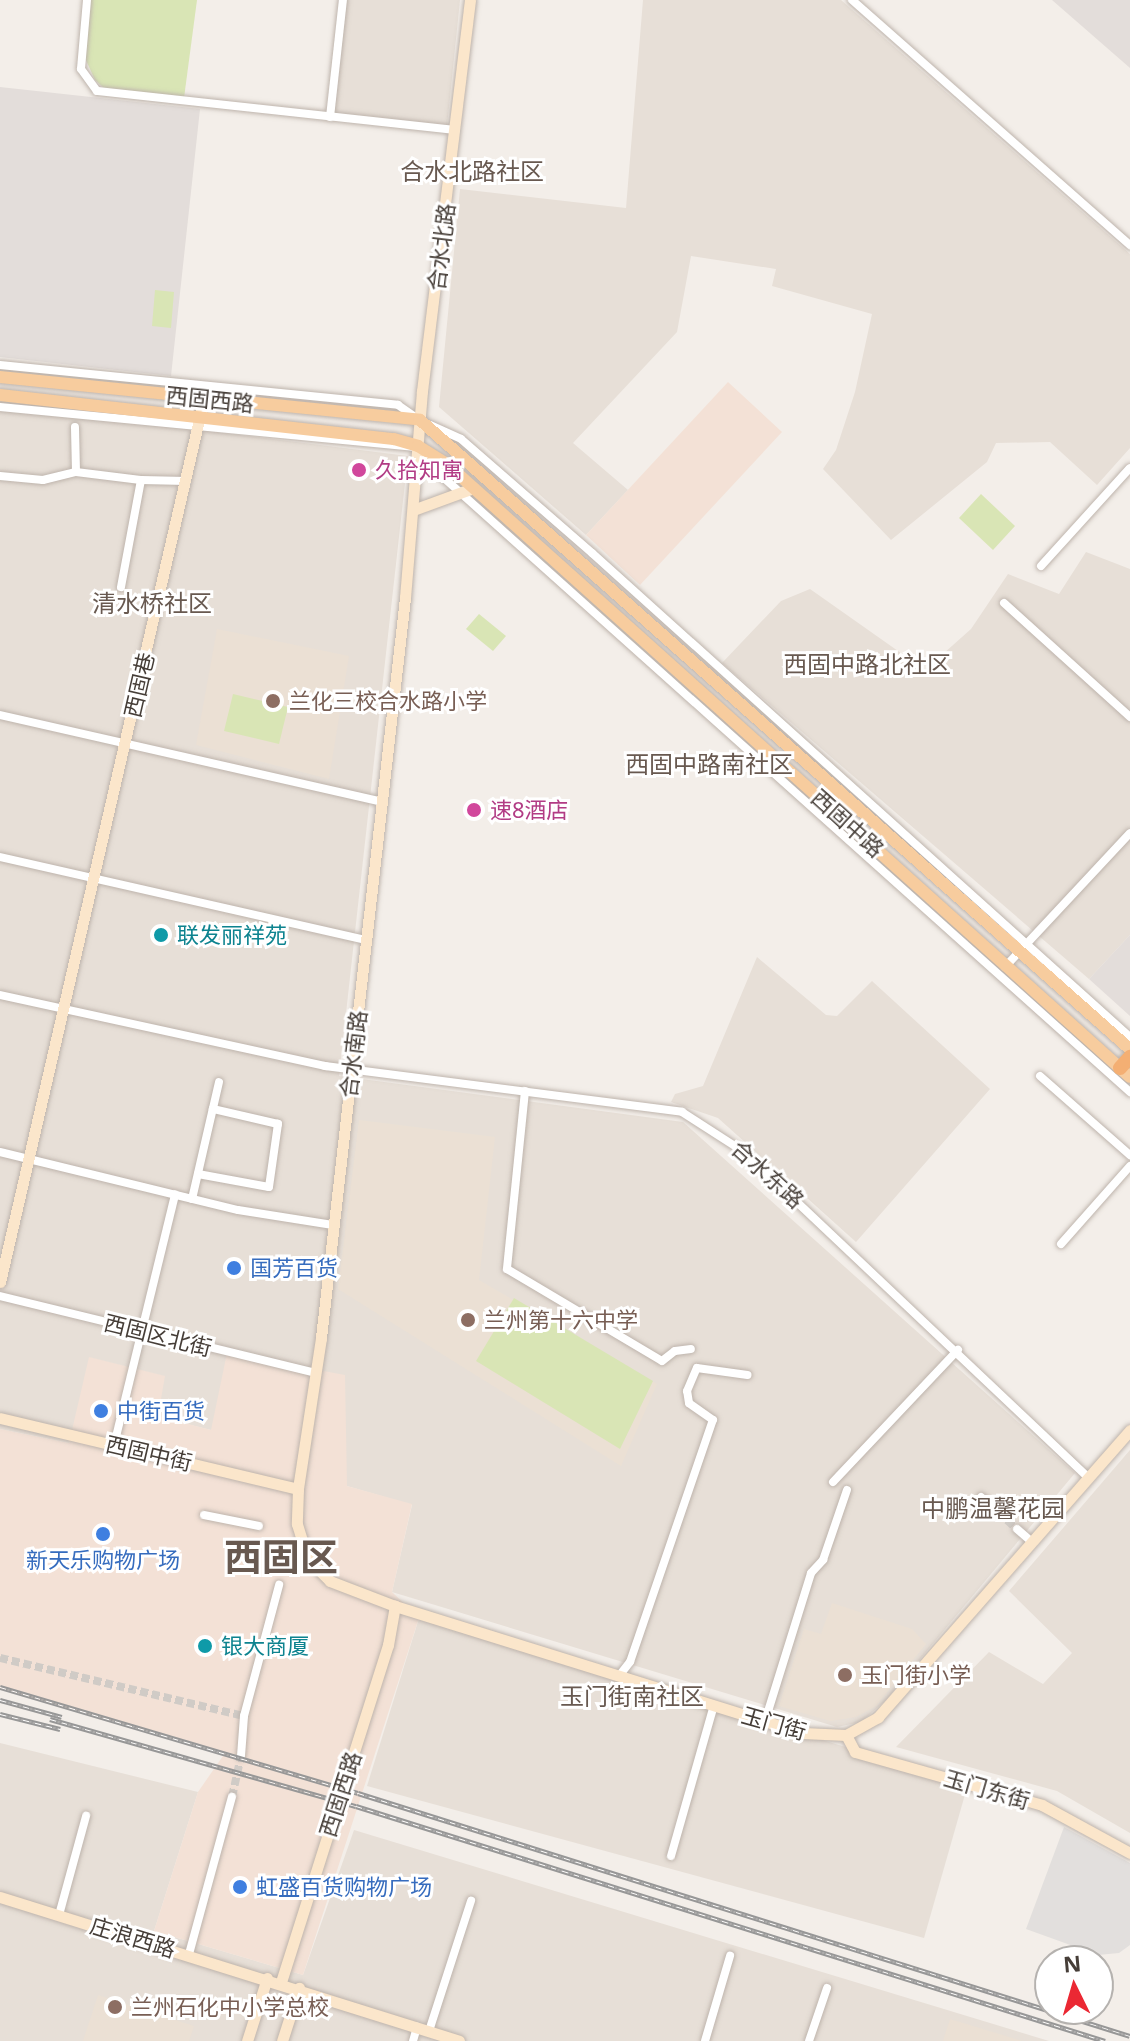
<!DOCTYPE html>
<meta charset="utf-8">
<style>
body{margin:0}
#map{position:relative;width:1130px;height:2041px;overflow:hidden;background:#f3eee9;font-family:"Noto Sans","Noto Sans SC",sans-serif}
div>[style]{position:absolute}
[style*='--x']{left:calc(var(--x)*1px);top:calc(var(--y)*1px);width:calc(var(--w)*1px);rotate:calc(var(--a)*1deg)}
.residential>*{inset:0;background:#e7dfd7}
.commercial>*{inset:0;background:#f3e1d6}
.industrial>*{inset:0;background:#e3ddda}
.education>*{inset:0;background:#ebe0d4}
.green>*{inset:0;background:#d9e5b5}
.parking>*{inset:0;background:#e2dfdd}
.street-tunnel>*{height:8px;margin-top:-4px;transform-origin:0;background:repeating-linear-gradient(90deg,#d0cbc6 0 8px,transparent 0 12px)}
.roads{filter:drop-shadow(0 0 2px #beb4ac) drop-shadow(0 0 2px #beb4ac)}
.street>*{height:8px;margin:-4px;padding:0 4px;transform-origin:4px;border-radius:4px;background:#fff}
.secondary>*{height:11px;margin:-5.5px;padding:0 5.5px;transform-origin:5.5px;border-radius:5.5px;background:#fbe6cb}
.primary>*{height:12px;margin:-6px;padding:0 6px;transform-origin:6px;border-radius:6px;background:#f7cc9e}
.highway>*{height:14px;margin:-7px;padding:0 7px;transform-origin:7px;border-radius:7px;background:#f4af73}
.rail>*{height:5px;margin-top:-2.5px;transform-origin:0;background:repeating-linear-gradient(90deg,#fff 0 6px,#979797 0 12px);box-sizing:border-box;border-block:2px solid #979797}
.dots>*{width:22px;height:22px;translate:-50% -50%;box-sizing:border-box;border:4px solid #fff;border-radius:50%}
span{translate:-50% -50%;white-space:nowrap;text-align:center;line-height:1.15;-webkit-text-stroke:6px #fff;paint-order:stroke}
.street-label{font-size:22px;color:#463e38}
.hotel-label{font-size:22px;color:#b23c85}
.left{translate:0 -50%;text-align:left}
.education-label{font-size:22px;color:#785e54}
.culture-label{font-size:22px;color:#0d838f}
.shop-label{font-size:22px;color:#366cbe}
.neighbourhood-label{font-size:24px;color:#685950}
.town-label{font-size:38px;color:#685950;font-weight:700}
.north{position:absolute;left:1034px;top:1945px;width:80px;height:80px;box-sizing:border-box;background:#fff;border:2px solid #b5b2af;border-radius:50%;rotate:355deg;font-size:22px;font-weight:700;line-height:32px;text-align:center;color:#463e38}
.north::after{content:'';display:block;margin:auto;width:28px;height:36px;background:#eb2833;clip-path:polygon(50% 0,100% 100%,50% 72%,0 100%)}
</style>
<div id="map">
<div class="residential">
<i style="clip-path:polygon(343px 0,460px 0,447px 126px,332px 118px)"></i>
<i style="clip-path:polygon(643px 0,841px 0,1130px 254px,1130px 448px,1097px 485px,1050px 442px,996px 443px,987px 462px,891px 540px,823px 469px,836px 450px,855px 392px,872px 314px,772px 286px,776px 269px,691px 256px,677px 332px,573px 443px,628px 490px,586px 535px,439px 407px,460px 189px,626px 208px)"></i>
<i style="clip-path:polygon(0 405px,408px 456px,339px 1076px,683px 1122px,1075px 1473px,886px 1700px,861px 1722px,837px 1727px,392px 1592px,412px 1505px,347px 1486px,211px 1430px,158px 1417px,69px 1443px,0 1429px)"></i>
<i style="clip-path:polygon(1086px 552px,1130px 569px,1130px 935px,1089px 979px,722px 663px,781px 601px,810px 589px,925px 670px,971px 629px,1008px 574px,1059px 594px)"></i>
<i style="clip-path:polygon(757px 957px,826px 1015px,837px 1016px,872px 981px,990px 1089px,856px 1242px,718px 1118px,671px 1102px,675px 1094px,703px 1086px)"></i>
<i style="clip-path:polygon(1130px 1450px,1130px 1833px,1057px 1791px,896px 1747px,989px 1652px,1043px 1684px,1072px 1653px,1009px 1591px)"></i>
<i style="clip-path:polygon(419px 1618px,968px 1784px,924px 1938px,367px 1786px)"></i>
<i style="clip-path:polygon(0 1743px,198px 1792px,154px 1931px,303px 1975px,354px 1830px,1049px 2041px,0 2041px)"></i>
</div>
<div class="commercial">
<i style="clip-path:polygon(728px 382px,782px 432px,640px 585px,586px 535px)"></i>
<i style="clip-path:polygon(227px 1353px,345px 1375px,347px 1486px,412px 1504px,392px 1592px,419px 1618px,303px 1975px,154px 1931px,198px 1792px,225px 1753px,0 1689px,0 1429px,69px 1443px,89px 1357px,165px 1376px,158px 1416px,211px 1430px)"></i>
</div>
<div class="industrial">
<i style="clip-path:polygon(1052px 0,1130px 0,1130px 68px)"></i>
<i style="clip-path:polygon(0 87px,200px 109px,171px 376px,0 357px)"></i>
<i style="clip-path:polygon(1130px 935px,1130px 1016px,1089px 979px)"></i>
</div>
<div class="education">
<i style="clip-path:polygon(217px 629px,349px 656px,329px 779px,196px 745px)"></i>
<i style="clip-path:polygon(359px 1120px,495px 1137px,479px 1280px,657px 1384px,621px 1466px,338px 1289px)"></i>
<i style="clip-path:polygon(832px 1603px,912px 1629px,926px 1644px,876px 1706px,856px 1717px,830px 1721px,779px 1706px,804px 1629px,821px 1634px)"></i>
<i style="clip-path:polygon(98px 1995px,194px 2026px,189px 2041px,83px 2041px)"></i>
<i style="clip-path:polygon(950px 2019px,1022px 2041px,943px 2041px)"></i>
</div>
<div class="green">
<i style="clip-path:polygon(91px 0,197px 0,184px 98px,105px 89px,95px 80px,85px 58px)"></i>
<i style="clip-path:polygon(155px 290px,174px 292px,171px 328px,152px 326px)"></i>
<i style="clip-path:polygon(981px 494px,1015px 526px,993px 550px,959px 518px)"></i>
<i style="clip-path:polygon(479px 614px,506px 636px,493px 651px,466px 629px)"></i>
<i style="clip-path:polygon(233px 694px,288px 707px,279px 744px,224px 731px)"></i>
<i style="clip-path:polygon(514px 1298px,653px 1381px,620px 1449px,476px 1361px)"></i>
</div>
<div class="parking">
<i style="clip-path:polygon(1064px 1827px,1130px 1863px,1130px 1945px,1119px 1953px,1098px 1955px,1026px 1929px)"></i>
</div>
<div class="street-tunnel">
<i style="--x:998;--y:1512;--w:25;--a:42"></i>
<i style="--x:0;--y:1658;--w:251;--a:13.4"></i>
<i style="--x:232;--y:1797;--w:42;--a:-77.6"></i>
</div>
<div class="roads">
<div class="street">
<i style="--x:87;--y:0;--w:69;--a:95"></i>
<i style="--x:81;--y:69;--w:27;--a:54"></i>
<i style="--x:97;--y:91;--w:361;--a:6.2"></i>
<i style="--x:852;--y:0;--w:371;--a:41.4"></i>
<i style="--x:330;--y:117;--w:118;--a:-83.7"></i>
<i style="--x:0;--y:365;--w:400;--a:5.7"></i>
<i style="--x:398;--y:405;--w:24;--a:35"></i>
<i style="--x:0;--y:407;--w:415;--a:5.5"></i>
<i style="--x:430;--y:425;--w:34;--a:24"></i>
<i style="--x:461;--y:439;--w:174;--a:41"></i>
<i style="--x:592;--y:553;--w:724;--a:41.98"></i>
<i style="--x:423;--y:453;--w:33;--a:50"></i>
<i style="--x:444;--y:478;--w:921;--a:41.83"></i>
<i style="--x:76;--y:472;--w:65;--a:7"></i>
<i style="--x:141;--y:480;--w:109;--a:100.6"></i>
<i style="--x:0;--y:476;--w:43;--a:5.3"></i>
<i style="--x:43;--y:480;--w:34;--a:-14"></i>
<i style="--x:76;--y:472;--w:45;--a:-91.3"></i>
<i style="--x:141;--y:480;--w:46;--a:1.2"></i>
<i style="--x:1041;--y:566;--w:132;--a:-47.8"></i>
<i style="--x:1004;--y:603;--w:170;--a:42.1"></i>
<i style="--x:0;--y:715;--w:392;--a:12.8"></i>
<i style="--x:0;--y:857;--w:375;--a:12.8"></i>
<i style="--x:1005;--y:967;--w:183;--a:-47"></i>
<i style="--x:0;--y:995;--w:333;--a:12.3"></i>
<i style="--x:325;--y:1066;--w:360;--a:7.3"></i>
<i style="--x:682;--y:1112;--w:74;--a:32.8"></i>
<i style="--x:744;--y:1152;--w:473;--a:43.4"></i>
<i style="--x:1040;--y:1076;--w:120;--a:41.3"></i>
<i style="--x:525;--y:1091;--w:179;--a:95.8"></i>
<i style="--x:507;--y:1269;--w:180;--a:30.7"></i>
<i style="--x:662;--y:1361;--w:16;--a:-38"></i>
<i style="--x:675;--y:1351;--w:16;--a:-7"></i>
<i style="--x:0;--y:1152;--w:245;--a:13.7"></i>
<i style="--x:238;--y:1210;--w:96;--a:9"></i>
<i style="--x:198;--y:1174;--w:72;--a:10.4"></i>
<i style="--x:269;--y:1187;--w:64;--a:-81.9"></i>
<i style="--x:278;--y:1124;--w:67;--a:-167"></i>
<i style="--x:192;--y:1199;--w:120;--a:-77"></i>
<i style="--x:1061;--y:1244;--w:104;--a:-48.5"></i>
<i style="--x:0;--y:1296;--w:325;--a:13.7"></i>
<i style="--x:114;--y:1445;--w:258;--a:-76.3"></i>
<i style="--x:833;--y:1482;--w:182;--a:-46.6"></i>
<i style="--x:981;--y:1497;--w:23;--a:41"></i>
<i style="--x:204;--y:1515;--w:56;--a:11.3"></i>
<i style="--x:1017;--y:1529;--w:20;--a:41"></i>
<i style="--x:619;--y:1676;--w:18;--a:-52"></i>
<i style="--x:630;--y:1662;--w:256;--a:-71.1"></i>
<i style="--x:713;--y:1420;--w:29;--a:-145"></i>
<i style="--x:689;--y:1403;--w:12;--a:-99"></i>
<i style="--x:687;--y:1391;--w:25;--a:-67"></i>
<i style="--x:697;--y:1368;--w:51;--a:7.8"></i>
<i style="--x:765;--y:1721;--w:155;--a:-72.7"></i>
<i style="--x:811;--y:1573;--w:18;--a:-47"></i>
<i style="--x:823;--y:1560;--w:74;--a:-71.1"></i>
<i style="--x:241;--y:1756;--w:40;--a:-85.7"></i>
<i style="--x:244;--y:1716;--w:136;--a:-75"></i>
<i style="--x:671;--y:1856;--w:157;--a:-74.1"></i>
<i style="--x:59;--y:1915;--w:103;--a:-74.7"></i>
<i style="--x:189;--y:1954;--w:163;--a:-74.7"></i>
<i style="--x:429;--y:2031;--w:137;--a:-72.1"></i>
<i style="--x:413;--y:2041;--w:15;--a:-74"></i>
<i style="--x:705;--y:2041;--w:89;--a:-73.6"></i>
<i style="--x:809;--y:2041;--w:56;--a:-71.2"></i>
</div>
<div class="secondary">
<i style="--x:470;--y:0;--w:394;--a:97"></i>
<i style="--x:422;--y:391;--w:208;--a:94.7"></i>
<i style="--x:405;--y:598;--w:745;--a:96.48"></i>
<i style="--x:321;--y:1338;--w:153;--a:98.7"></i>
<i style="--x:298;--y:1489;--w:35;--a:92"></i>
<i style="--x:297;--y:1524;--w:37;--a:73"></i>
<i style="--x:308;--y:1559;--w:31;--a:45"></i>
<i style="--x:330;--y:1581;--w:70;--a:21"></i>
<i style="--x:395;--y:1606;--w:427;--a:17.3"></i>
<i style="--x:803;--y:1733;--w:43;--a:2.7"></i>
<i style="--x:846;--y:1735;--w:37;--a:-29"></i>
<i style="--x:878;--y:1717;--w:382;--a:-48.7"></i>
<i style="--x:413;--y:510;--w:64;--a:-20.1"></i>
<i style="--x:0;--y:1282;--w:907;--a:-77.01"></i>
<i style="--x:0;--y:1418;--w:306;--a:13.4"></i>
<i style="--x:846;--y:1735;--w:19;--a:62"></i>
<i style="--x:855;--y:1752;--w:194;--a:15.8"></i>
<i style="--x:1042;--y:1805;--w:100;--a:28.6"></i>
<i style="--x:0;--y:1897;--w:481;--a:17.4"></i>
<i style="--x:281;--y:1982;--w:354;--a:-72.4"></i>
<i style="--x:388;--y:1645;--w:40;--a:-80"></i>
<i style="--x:247;--y:2041;--w:66;--a:-72.4"></i>
<i style="--x:282;--y:2041;--w:56;--a:-72.2"></i>
</div>
<div class="primary">
<i style="--x:0;--y:377;--w:422;--a:5.8"></i>
<i style="--x:420;--y:420;--w:949;--a:41.54"></i>
<i style="--x:0;--y:395;--w:396;--a:6.4"></i>
<i style="--x:394;--y:439;--w:25;--a:16"></i>
<i style="--x:418;--y:446;--w:36;--a:32"></i>
<i style="--x:448;--y:465;--w:916;--a:41.9"></i>
</div>
<div class="highway">
<i style="--x:1120;--y:1068;--w:15;--a:-48"></i>
</div>
</div>
<div class="rail">
<i style="--x:0;--y:1687;--w:373;--a:16.5"></i>
<i style="--x:358;--y:1793;--w:809;--a:17.47"></i>
<i style="--x:0;--y:1700;--w:64;--a:15.3"></i>
<i style="--x:0;--y:1714;--w:62;--a:14"></i>
<i style="--x:50;--y:1719;--w:318;--a:15.9"></i>
<i style="--x:356;--y:1806;--w:785;--a:17.42"></i>
</div>
<div class="dots">
<i style="left:359px;top:470px;background:#d1479c"></i>
<i style="left:273px;top:701px;background:#8d6e63"></i>
<i style="left:474px;top:810px;background:#d1479c"></i>
<i style="left:161px;top:935px;background:#0f9aa8"></i>
<i style="left:234px;top:1268px;background:#3f7fe0"></i>
<i style="left:468px;top:1320px;background:#8d6e63"></i>
<i style="left:101px;top:1411px;background:#3f7fe0"></i>
<i style="left:103px;top:1534px;background:#3f7fe0"></i>
<i style="left:205px;top:1646px;background:#0f9aa8"></i>
<i style="left:845px;top:1675px;background:#8d6e63"></i>
<i style="left:240px;top:1887px;background:#3f7fe0"></i>
<i style="left:115px;top:2007px;background:#8d6e63"></i>
</div>
<div class="street-label">
<span style="left:441px;top:247px;rotate:-83deg">合水北路</span>
<span style="left:210px;top:399px;rotate:6deg">西固西路</span>
<span style="left:139px;top:685px;rotate:-77deg">西固巷</span>
<span style="left:848px;top:823px;rotate:42deg">西固中路</span>
<span style="left:353px;top:1054px;rotate:-83deg">合水南路</span>
<span style="left:768px;top:1174px;rotate:42deg">合水东路</span>
<span style="left:158px;top:1335px;rotate:14deg">西固区北街</span>
<span style="left:149px;top:1453px;rotate:13deg">西固中街</span>
<span style="left:774px;top:1723px;rotate:16deg">玉门街</span>
<span style="left:987px;top:1789px;rotate:16deg">玉门东街</span>
<span style="left:340px;top:1794px;rotate:-72deg">西固西路</span>
<span style="left:133px;top:1937px;rotate:17deg">庄浪西路</span>
</div>
<div class="hotel-label">
<span class="left" style="left:375px;top:470px">久拾知寓</span>
<span class="left" style="left:490px;top:810px">速8酒店</span>
</div>
<div class="education-label">
<span class="left" style="left:289px;top:701px">兰化三校合水路小学</span>
<span class="left" style="left:484px;top:1320px">兰州第十六中学</span>
<span class="left" style="left:861px;top:1675px">玉门街小学</span>
<span class="left" style="left:131px;top:2007px">兰州石化中小学总校</span>
</div>
<div class="culture-label">
<span class="left" style="left:177px;top:935px">联发丽祥苑</span>
<span class="left" style="left:221px;top:1646px">银大商厦</span>
</div>
<div class="shop-label">
<span class="left" style="left:250px;top:1268px">国芳百货</span>
<span class="left" style="left:117px;top:1411px">中街百货</span>
<span style="left:103px;top:1560px">新天乐购物广场</span>
<span class="left" style="left:256px;top:1887px">虹盛百货购物广场</span>
</div>
<div class="neighbourhood-label">
<span style="left:472px;top:171px">合水北路社区</span>
<span style="left:152px;top:603px">清水桥社区</span>
<span style="left:867px;top:664px">西固中路北社区</span>
<span style="left:709px;top:764px">西固中路南社区</span>
<span style="left:993px;top:1508px">中鹏温馨花园</span>
<span style="left:632px;top:1696px">玉门街南社区</span>
</div>
<div class="town-label">
<span style="left:281px;top:1557px">西固区</span>
</div>
<div class="north">N</div>
</div>
